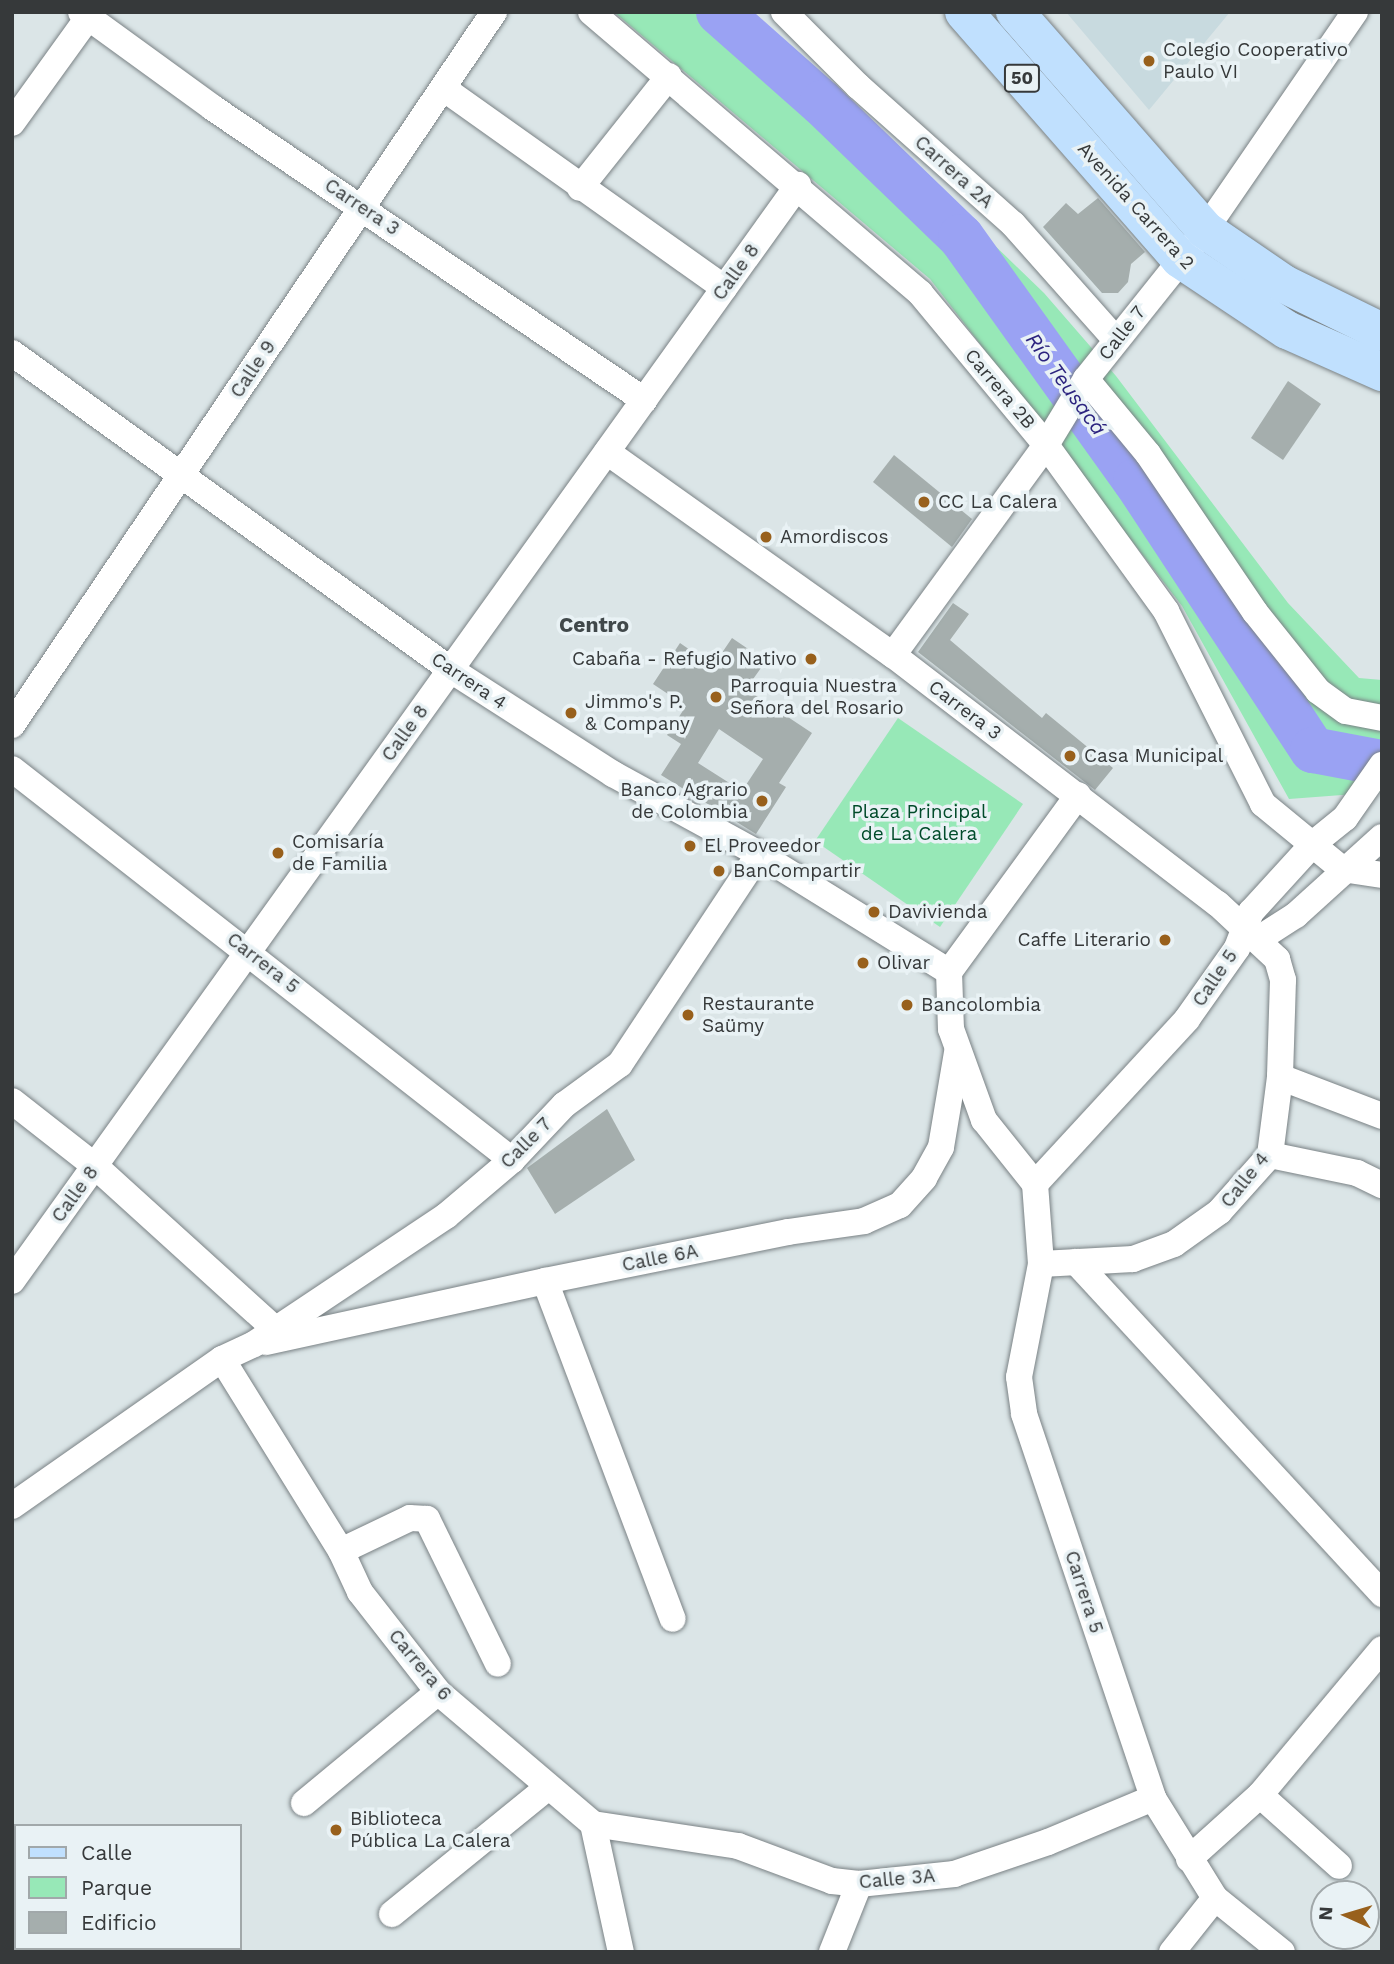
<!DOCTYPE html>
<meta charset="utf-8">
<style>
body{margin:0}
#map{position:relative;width:1394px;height:1964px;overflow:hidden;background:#dbe5e7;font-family:"Work Sans",sans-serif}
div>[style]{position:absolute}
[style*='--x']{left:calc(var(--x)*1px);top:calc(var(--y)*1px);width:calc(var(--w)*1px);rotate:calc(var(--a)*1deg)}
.built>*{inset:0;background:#c8dadf}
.green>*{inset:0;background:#97e8b7}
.river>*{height:46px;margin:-23px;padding:0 23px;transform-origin:23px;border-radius:23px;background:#9aa2f3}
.building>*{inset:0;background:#a5aead}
.roads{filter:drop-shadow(0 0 2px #7a8285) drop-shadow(0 0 2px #7a8285)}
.minor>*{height:26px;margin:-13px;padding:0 13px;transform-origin:13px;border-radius:13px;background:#fff}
.primary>*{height:38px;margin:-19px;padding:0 19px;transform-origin:19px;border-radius:19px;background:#c0e0fe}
.dots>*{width:19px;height:19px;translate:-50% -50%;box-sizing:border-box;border:4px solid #e9f2f5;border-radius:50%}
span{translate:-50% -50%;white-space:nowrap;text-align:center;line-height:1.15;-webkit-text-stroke:7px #e9f2f5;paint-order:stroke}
.shield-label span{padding:2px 5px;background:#e9f2f5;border:2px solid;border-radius:5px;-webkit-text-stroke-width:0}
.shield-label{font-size:18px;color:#36393a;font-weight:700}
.poi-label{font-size:19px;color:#36393a}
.left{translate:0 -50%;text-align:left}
.right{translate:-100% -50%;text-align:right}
.street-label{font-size:19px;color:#36393a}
.park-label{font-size:19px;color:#004b2a}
.water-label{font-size:21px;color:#2c247f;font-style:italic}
.neighbourhood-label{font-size:21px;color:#40484a;font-weight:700}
.frame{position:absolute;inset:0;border:14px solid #36393a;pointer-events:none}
.legend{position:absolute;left:14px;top:1824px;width:228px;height:126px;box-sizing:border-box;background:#e9f2f5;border:2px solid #a1a8aa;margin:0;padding:9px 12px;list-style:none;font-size:21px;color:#36393a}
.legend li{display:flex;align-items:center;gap:14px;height:35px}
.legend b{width:35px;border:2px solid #a1a8aa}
.north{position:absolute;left:1310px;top:1880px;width:70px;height:70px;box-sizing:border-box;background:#e9f2f5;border:2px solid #a1a8aa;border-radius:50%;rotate:274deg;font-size:19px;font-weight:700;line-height:28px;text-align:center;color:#36393a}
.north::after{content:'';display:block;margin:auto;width:24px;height:32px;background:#98601c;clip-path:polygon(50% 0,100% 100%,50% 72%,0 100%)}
</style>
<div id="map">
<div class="built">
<i style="clip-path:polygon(1066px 12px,1230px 12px,1149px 110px)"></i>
</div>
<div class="green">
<i style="clip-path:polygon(614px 12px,753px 12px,1044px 293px,1116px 376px,1288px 603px,1359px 678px,1382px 680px,1382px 792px,1289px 799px,1182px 606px,930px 279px)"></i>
<i style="clip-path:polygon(898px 718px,1023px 804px,940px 927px,815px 841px)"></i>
</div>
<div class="river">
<i style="--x:719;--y:12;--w:137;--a:41.5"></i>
<i style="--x:822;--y:103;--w:193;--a:44"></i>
<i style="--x:961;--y:237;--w:300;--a:54.4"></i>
<i style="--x:1136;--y:481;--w:322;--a:56.7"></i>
<i style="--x:1313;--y:750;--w:70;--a:10.7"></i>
</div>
<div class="building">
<i style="clip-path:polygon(1098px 198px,1145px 252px,1131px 264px,1128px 282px,1118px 293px,1102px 293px,1043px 227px,1066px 203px,1078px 214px)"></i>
<i style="clip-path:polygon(1288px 381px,1321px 404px,1283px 460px,1251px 438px)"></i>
<i style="clip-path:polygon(894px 455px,972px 519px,952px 547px,873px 482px)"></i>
<i style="clip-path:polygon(953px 603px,969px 614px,950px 640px,1042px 718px,1046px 713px,1113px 768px,1095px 790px,918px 652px)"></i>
<i style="clip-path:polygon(evenodd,732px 638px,766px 661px,746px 689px,812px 733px,779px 783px,786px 787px,756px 834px,661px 775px,681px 744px,667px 735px,686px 706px,653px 684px,680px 643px,713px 666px,732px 638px,719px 729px,763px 759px,742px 791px,698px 763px,719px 729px)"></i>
<i style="clip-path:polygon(607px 1109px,635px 1160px,555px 1214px,527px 1168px)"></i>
</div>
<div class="roads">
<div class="minor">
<i style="--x:81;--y:12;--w:163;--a:36"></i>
<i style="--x:213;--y:108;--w:521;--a:34.12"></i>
<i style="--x:591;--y:12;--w:433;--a:40.5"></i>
<i style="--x:920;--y:293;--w:197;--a:50.3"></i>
<i style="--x:1046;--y:445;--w:205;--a:54.1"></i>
<i style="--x:1166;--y:611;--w:216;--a:63.3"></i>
<i style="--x:1263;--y:804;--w:102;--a:39.4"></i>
<i style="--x:1342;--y:869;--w:40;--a:8.5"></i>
<i style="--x:784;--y:12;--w:105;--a:45"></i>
<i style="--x:858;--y:86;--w:208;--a:41.7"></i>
<i style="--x:1013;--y:224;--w:155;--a:48.4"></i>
<i style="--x:443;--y:88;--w:345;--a:35.4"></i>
<i style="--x:12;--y:123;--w:137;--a:-54.2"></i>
<i style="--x:580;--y:188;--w:143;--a:-51.5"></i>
<i style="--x:12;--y:353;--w:541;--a:35.83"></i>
<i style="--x:451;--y:670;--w:193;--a:32.7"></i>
<i style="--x:613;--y:774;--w:166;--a:28.7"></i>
<i style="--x:759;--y:854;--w:224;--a:31.8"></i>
<i style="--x:1086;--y:379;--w:97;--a:50.4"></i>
<i style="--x:1148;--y:454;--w:191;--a:55.9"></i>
<i style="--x:1255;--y:612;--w:101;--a:51.4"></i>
<i style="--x:1318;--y:691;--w:34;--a:36"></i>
<i style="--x:1346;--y:711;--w:37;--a:11"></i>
<i style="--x:607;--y:452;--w:351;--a:35.4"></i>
<i style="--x:893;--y:655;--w:409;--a:37.5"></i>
<i style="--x:1218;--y:904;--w:81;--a:43"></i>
<i style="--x:1277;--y:959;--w:22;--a:74"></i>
<i style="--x:1283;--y:980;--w:97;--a:91.8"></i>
<i style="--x:1280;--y:1077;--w:79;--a:97.3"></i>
<i style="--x:1270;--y:1155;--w:76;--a:131.8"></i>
<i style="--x:1219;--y:1212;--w:55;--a:144.6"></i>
<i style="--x:1174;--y:1244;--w:44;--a:159.9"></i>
<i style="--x:1133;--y:1259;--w:92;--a:176.9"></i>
<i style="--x:893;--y:655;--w:260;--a:-53.9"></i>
<i style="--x:1046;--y:445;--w:77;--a:-58.8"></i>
<i style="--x:1086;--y:379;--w:191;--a:-51.4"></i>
<i style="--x:1205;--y:230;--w:265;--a:-55.5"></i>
<i style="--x:12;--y:725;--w:861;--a:-55.94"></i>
<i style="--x:12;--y:769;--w:635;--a:38.03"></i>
<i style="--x:1257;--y:940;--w:46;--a:-32.7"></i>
<i style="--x:1296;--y:915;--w:116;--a:-42.2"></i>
<i style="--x:949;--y:972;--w:57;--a:88"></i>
<i style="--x:951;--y:1029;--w:97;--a:70.1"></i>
<i style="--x:984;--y:1120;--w:82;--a:51.4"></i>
<i style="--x:949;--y:972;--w:219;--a:-53.9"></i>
<i style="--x:1280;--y:1077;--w:109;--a:20.9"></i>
<i style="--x:12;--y:1101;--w:105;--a:38.1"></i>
<i style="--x:95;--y:1166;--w:243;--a:42.2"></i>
<i style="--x:1270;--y:1155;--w:89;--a:11.7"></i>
<i style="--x:1357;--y:1173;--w:28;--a:26"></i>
<i style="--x:1035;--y:1184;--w:80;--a:85.7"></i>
<i style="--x:1041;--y:1264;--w:115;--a:101"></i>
<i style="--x:1019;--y:1377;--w:37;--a:82"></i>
<i style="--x:1024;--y:1414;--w:405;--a:71.4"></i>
<i style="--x:1153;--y:1798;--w:118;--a:58.2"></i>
<i style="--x:1215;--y:1898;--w:86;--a:38.9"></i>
<i style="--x:1035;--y:1184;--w:224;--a:-47.3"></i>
<i style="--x:1187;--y:1019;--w:87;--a:-54.8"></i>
<i style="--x:1237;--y:948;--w:39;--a:-69"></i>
<i style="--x:1251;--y:912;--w:93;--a:-47.6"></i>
<i style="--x:1314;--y:843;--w:40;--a:-39"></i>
<i style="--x:1345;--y:818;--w:65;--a:-55.1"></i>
<i style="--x:1076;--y:1262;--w:452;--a:47.3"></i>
<i style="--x:12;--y:1281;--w:1349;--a:-54.35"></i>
<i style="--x:545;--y:1281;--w:361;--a:69.3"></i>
<i style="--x:266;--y:1342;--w:286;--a:-12.3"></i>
<i style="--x:545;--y:1281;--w:248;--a:-11.4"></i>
<i style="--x:788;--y:1232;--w:77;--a:-8.2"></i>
<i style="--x:864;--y:1221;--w:39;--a:-24"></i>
<i style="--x:900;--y:1205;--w:36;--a:-48"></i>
<i style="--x:924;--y:1178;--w:35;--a:-61"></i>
<i style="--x:941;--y:1147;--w:96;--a:-80.4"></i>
<i style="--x:222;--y:1359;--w:226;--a:58.2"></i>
<i style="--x:341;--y:1551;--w:45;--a:65.1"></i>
<i style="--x:360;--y:1592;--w:127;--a:52"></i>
<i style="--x:438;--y:1692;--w:204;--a:40.4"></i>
<i style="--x:593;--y:1824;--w:131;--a:77.7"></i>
<i style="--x:12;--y:1506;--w:256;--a:-35"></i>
<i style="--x:222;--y:1359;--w:35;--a:-25"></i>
<i style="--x:254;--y:1344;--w:231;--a:-33.7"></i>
<i style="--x:446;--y:1216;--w:87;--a:-40.3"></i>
<i style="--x:512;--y:1160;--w:76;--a:-46.6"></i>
<i style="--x:564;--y:1105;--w:69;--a:-36.2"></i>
<i style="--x:620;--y:1064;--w:252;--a:-56.5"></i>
<i style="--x:341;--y:1551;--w:76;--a:-25.6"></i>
<i style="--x:410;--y:1518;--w:17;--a:3"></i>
<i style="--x:427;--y:1519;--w:161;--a:63.9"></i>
<i style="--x:1260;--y:1795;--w:106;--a:41.9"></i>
<i style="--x:304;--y:1803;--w:174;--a:-39.6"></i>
<i style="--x:593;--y:1824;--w:147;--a:8.6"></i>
<i style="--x:738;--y:1846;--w:100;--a:20.4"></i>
<i style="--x:832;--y:1881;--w:27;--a:6"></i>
<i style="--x:859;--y:1884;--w:96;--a:-6"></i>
<i style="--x:954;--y:1874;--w:99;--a:-18.8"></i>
<i style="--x:1048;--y:1842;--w:114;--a:-22.7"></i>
<i style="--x:1189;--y:1859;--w:96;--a:-42"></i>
<i style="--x:1260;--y:1795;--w:190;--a:-50.1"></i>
<i style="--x:392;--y:1914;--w:200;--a:-39.1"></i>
<i style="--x:832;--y:1952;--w:73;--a:-68.3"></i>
<i style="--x:1172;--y:1952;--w:69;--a:-51.5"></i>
</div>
<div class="primary">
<i style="--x:964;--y:12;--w:328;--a:48.8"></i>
<i style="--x:1180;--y:259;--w:128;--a:33.6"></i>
<i style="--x:1287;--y:330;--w:104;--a:23.9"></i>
<i style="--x:1015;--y:12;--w:289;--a:48.9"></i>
<i style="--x:1205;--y:230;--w:96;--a:34.4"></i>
<i style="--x:1284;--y:284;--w:109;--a:26.1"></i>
</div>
</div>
<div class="dots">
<i style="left:1149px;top:61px;background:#98601c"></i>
<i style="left:924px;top:502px;background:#98601c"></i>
<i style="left:766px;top:537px;background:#98601c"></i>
<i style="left:811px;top:659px;background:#98601c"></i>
<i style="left:716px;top:697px;background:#98601c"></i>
<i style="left:571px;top:713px;background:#98601c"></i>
<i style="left:1070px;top:756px;background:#98601c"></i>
<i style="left:762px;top:801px;background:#98601c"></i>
<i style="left:690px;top:846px;background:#98601c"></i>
<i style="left:278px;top:853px;background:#98601c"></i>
<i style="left:719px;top:871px;background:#98601c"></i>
<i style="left:874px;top:912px;background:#98601c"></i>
<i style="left:1165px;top:940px;background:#98601c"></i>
<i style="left:863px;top:963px;background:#98601c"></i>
<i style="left:907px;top:1005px;background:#98601c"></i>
<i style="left:688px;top:1015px;background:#98601c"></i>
<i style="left:336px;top:1830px;background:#98601c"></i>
</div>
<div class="shield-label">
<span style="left:1022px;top:78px">50</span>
</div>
<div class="poi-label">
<span class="left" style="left:1163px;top:61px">Colegio Cooperativo<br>Paulo VI</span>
<span class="left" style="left:938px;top:502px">CC La Calera</span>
<span class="left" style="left:780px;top:537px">Amordiscos</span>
<span class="right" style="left:797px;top:659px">Cabaña - Refugio Nativo</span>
<span class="left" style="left:730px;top:697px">Parroquia Nuestra<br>Señora del Rosario</span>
<span class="left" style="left:585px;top:713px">Jimmo's P.<br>&amp; Company</span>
<span class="left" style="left:1084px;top:756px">Casa Municipal</span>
<span class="right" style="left:748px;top:801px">Banco Agrario<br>de Colombia</span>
<span class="left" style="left:292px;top:853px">Comisaría<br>de Familia</span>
<span class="left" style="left:704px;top:846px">El Proveedor</span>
<span class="left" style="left:733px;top:871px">BanCompartir</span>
<span class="left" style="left:888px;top:912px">Davivienda</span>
<span class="right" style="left:1151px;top:940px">Caffe Literario</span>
<span class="left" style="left:877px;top:963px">Olivar</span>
<span class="left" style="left:702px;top:1015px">Restaurante<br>Saümy</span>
<span class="left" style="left:921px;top:1005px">Bancolombia</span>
<span class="left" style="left:350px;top:1830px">Biblioteca<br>Pública La Calera</span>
</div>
<div class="street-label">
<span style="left:954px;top:172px;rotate:42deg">Carrera 2A</span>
<span style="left:1136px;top:206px;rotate:48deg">Avenida Carrera 2</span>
<span style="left:362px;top:207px;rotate:34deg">Carrera 3</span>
<span style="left:736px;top:272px;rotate:-54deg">Calle 8</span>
<span style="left:1122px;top:333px;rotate:-52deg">Calle 7</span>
<span style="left:253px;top:369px;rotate:-56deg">Calle 9</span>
<span style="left:1000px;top:389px;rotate:50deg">Carrera 2B</span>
<span style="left:469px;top:681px;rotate:34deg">Carrera 4</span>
<span style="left:965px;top:710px;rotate:37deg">Carrera 3</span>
<span style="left:405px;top:733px;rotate:-54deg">Calle 8</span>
<span style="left:263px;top:963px;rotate:38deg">Carrera 5</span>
<span style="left:1215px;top:978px;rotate:-56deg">Calle 5</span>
<span style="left:526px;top:1143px;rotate:-45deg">Calle 7</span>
<span style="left:1245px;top:1180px;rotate:-51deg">Calle 4</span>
<span style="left:75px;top:1194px;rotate:-54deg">Calle 8</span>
<span style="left:660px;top:1258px;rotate:-11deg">Calle 6A</span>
<span style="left:1084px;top:1592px;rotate:72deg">Carrera 5</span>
<span style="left:420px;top:1665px;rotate:50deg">Carrera 6</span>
<span style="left:897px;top:1879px;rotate:-5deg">Calle 3A</span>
</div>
<div class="park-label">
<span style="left:919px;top:823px">Plaza Principal<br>de La Calera</span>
</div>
<div class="water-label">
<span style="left:1066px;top:384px;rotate:54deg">Río Teusacá</span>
</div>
<div class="neighbourhood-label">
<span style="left:594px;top:625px">Centro</span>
</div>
<div class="frame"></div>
<ul class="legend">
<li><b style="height:9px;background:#c0e0fe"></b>Calle</li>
<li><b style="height:19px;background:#97e8b7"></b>Parque</li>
<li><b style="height:19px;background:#a5aead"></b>Edificio</li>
</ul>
<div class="north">N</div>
</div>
